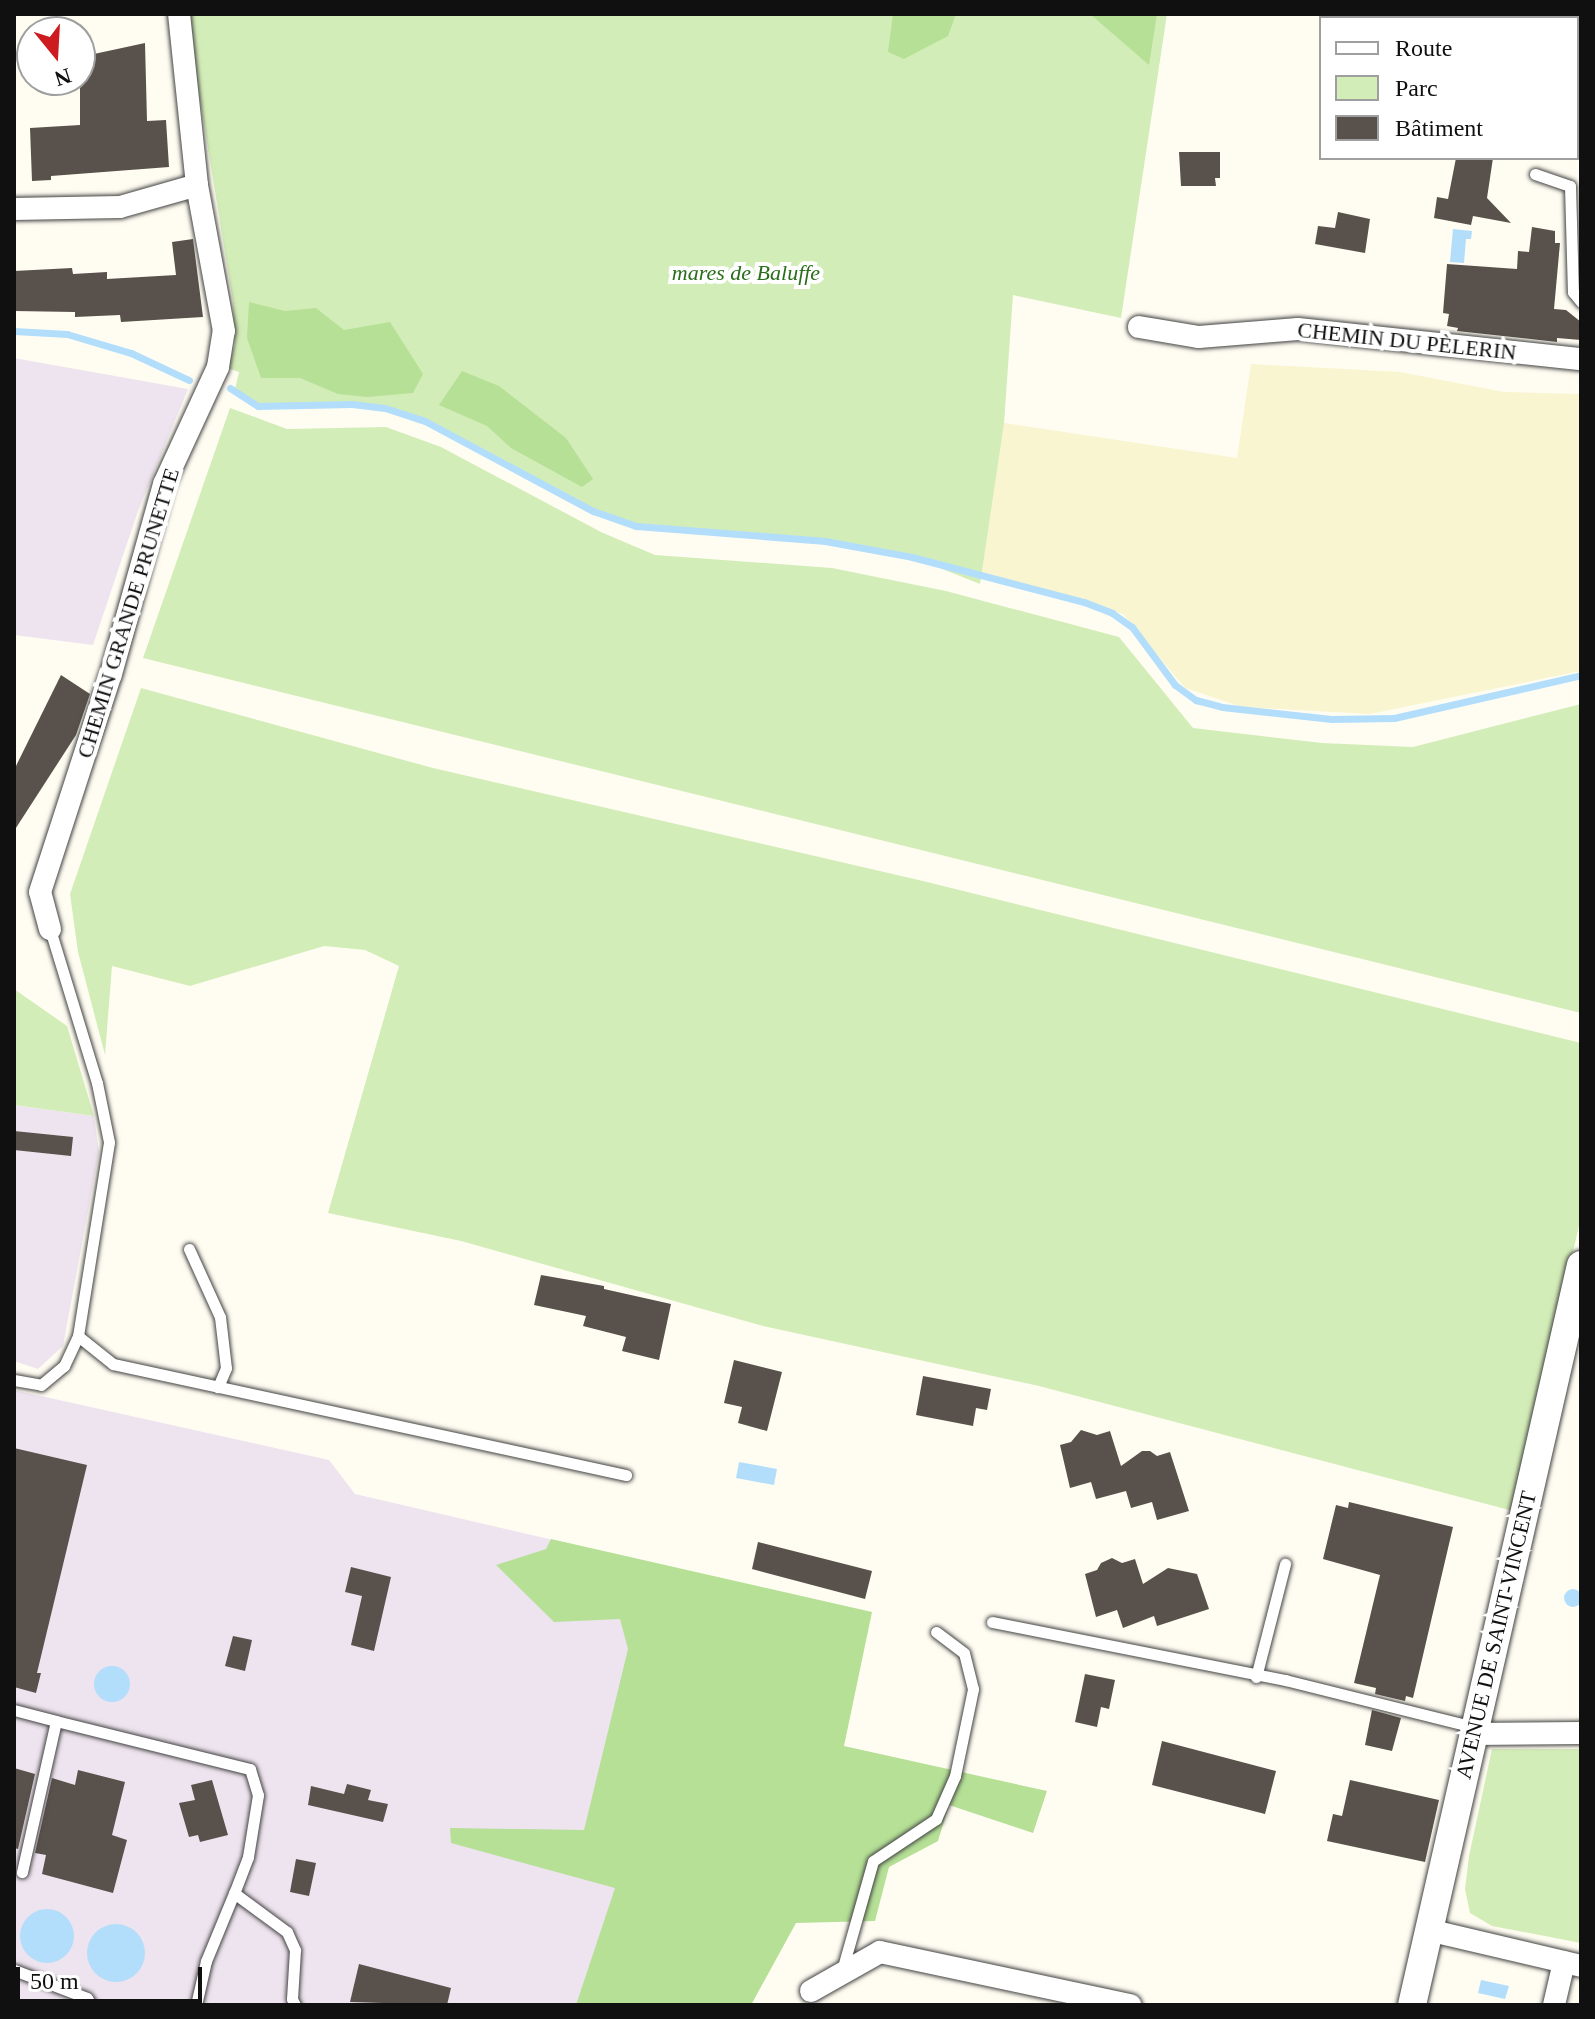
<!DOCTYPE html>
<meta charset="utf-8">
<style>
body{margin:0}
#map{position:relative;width:1595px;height:2019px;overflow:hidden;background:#fffdf2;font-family:"Times New Roman",serif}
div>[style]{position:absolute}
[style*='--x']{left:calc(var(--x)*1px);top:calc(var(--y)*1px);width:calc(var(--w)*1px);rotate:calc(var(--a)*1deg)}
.industrial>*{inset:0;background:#eee4ef}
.farmland>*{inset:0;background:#f8f5d0}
.green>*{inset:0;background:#d3edb8}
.forest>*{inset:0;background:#b5e096}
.water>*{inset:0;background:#b3defb}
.round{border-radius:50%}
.stream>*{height:7px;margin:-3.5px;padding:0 3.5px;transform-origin:3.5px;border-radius:3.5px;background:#b3defb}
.building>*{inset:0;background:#59514b}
.roads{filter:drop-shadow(0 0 2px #434343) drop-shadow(0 0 2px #434343)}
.service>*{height:11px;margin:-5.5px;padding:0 5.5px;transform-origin:5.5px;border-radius:5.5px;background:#fff}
.minor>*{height:22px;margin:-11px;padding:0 11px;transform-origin:11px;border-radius:11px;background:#fff}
.tertiary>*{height:28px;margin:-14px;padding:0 14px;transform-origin:14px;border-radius:14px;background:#fff}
span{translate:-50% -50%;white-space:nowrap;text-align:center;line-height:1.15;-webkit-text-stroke:8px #fff;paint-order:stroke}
.park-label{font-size:22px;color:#296e1a;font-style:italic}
.street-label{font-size:22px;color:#101010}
.frame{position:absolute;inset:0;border:16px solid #101010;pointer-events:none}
.legend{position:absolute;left:1319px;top:16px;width:260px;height:144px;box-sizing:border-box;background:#fff;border:2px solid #9f9f9f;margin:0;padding:10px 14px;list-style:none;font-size:24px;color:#101010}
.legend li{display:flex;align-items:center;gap:16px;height:40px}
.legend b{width:40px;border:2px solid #9f9f9f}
.north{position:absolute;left:16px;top:16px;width:80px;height:80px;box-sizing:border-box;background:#fff;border:2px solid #9f9f9f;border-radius:50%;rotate:162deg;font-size:22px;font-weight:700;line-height:32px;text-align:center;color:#101010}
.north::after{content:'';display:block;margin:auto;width:28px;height:36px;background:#cc1c20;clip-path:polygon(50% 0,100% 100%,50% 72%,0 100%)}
.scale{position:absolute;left:16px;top:1967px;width:186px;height:36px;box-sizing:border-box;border:4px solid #101010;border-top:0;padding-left:10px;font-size:24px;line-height:28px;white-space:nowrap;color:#101010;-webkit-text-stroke:6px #fff;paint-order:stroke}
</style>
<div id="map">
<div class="industrial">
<i style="clip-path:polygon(14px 358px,188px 389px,138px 511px,93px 645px,14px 635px)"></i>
<i style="clip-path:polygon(14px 1105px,94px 1116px,99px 1152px,63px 1346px,38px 1369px,14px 1361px)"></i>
<i style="clip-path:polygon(14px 1390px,329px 1460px,355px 1494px,700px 1574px,646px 2005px,14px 2005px)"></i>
</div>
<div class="farmland">
<i style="clip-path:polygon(1009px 314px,1004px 423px,1237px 458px,1251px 364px,1400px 372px,1504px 392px,1581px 394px,1581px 671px,1370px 714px,1242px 707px,1185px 688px,1123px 614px,877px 545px)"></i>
</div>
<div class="green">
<i style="clip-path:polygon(186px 14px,1167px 14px,1121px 318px,1013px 295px,1004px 423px,980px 584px,912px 557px,825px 541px,636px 526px,593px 511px,423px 420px,385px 408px,352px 404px,258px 406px,235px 389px,239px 372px,227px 368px,235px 345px,233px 301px)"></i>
<i style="clip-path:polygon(230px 408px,287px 429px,386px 427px,441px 447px,601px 532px,655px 555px,832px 568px,946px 591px,1119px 637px,1193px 728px,1322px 743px,1413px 747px,1581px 704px,1581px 1013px,143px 658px)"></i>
<i style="clip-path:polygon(141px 688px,433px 768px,923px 881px,1581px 1043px,1581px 1217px,1513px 1511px,1039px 1386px,763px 1326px,461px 1241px,328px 1213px,399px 966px,365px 950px,324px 946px,190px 986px,112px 966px,105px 1055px,78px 952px,70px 894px)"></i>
<i style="clip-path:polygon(14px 989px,67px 1026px,94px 1116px,14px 1105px)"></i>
<i style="clip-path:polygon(1492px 1749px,1581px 1749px,1581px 1943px,1492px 1926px,1470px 1913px,1465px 1889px,1469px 1856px)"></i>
</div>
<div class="forest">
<i style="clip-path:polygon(893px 14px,956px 14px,948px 36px,904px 59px,888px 52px)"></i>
<i style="clip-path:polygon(1090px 14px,1157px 14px,1149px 65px)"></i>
<i style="clip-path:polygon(249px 302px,285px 311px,316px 308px,344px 330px,390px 322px,423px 374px,413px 393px,367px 397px,338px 394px,300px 378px,261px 378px,247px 338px)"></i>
<i style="clip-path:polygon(462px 371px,499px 386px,566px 438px,593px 479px,582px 487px,511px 448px,487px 426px,439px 405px)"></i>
<i style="clip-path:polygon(551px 1539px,872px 1612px,844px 1746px,1047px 1791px,1033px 1833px,949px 1805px,938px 1841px,889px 1867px,875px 1921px,796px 1923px,751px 2005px,576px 2005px,615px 1888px,451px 1843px,450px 1828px,584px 1830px,628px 1649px,620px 1619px,554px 1622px,496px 1565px,546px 1549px)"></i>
</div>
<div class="water">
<i style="clip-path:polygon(1453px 229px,1472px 231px,1471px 239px,1466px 239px,1464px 263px,1450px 262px)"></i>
<i style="clip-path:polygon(739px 1462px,777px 1469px,774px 1485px,736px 1478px)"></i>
<i class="round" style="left:1564px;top:1589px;width:18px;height:18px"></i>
<i class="round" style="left:94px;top:1666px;width:36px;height:36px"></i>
<i class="round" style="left:20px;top:1909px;width:54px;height:54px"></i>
<i class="round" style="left:87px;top:1924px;width:58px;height:58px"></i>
<i style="clip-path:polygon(1481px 1980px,1509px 1986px,1505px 1999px,1478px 1993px)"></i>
</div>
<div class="stream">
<i style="--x:14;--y:331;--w:53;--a:3.2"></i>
<i style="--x:67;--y:334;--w:67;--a:16.5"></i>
<i style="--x:131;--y:353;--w:64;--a:25"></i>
<i style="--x:230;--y:388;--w:33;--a:33"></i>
<i style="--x:258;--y:406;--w:94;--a:-1.2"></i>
<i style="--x:352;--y:404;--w:33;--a:7"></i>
<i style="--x:385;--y:408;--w:40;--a:18"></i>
<i style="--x:423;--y:420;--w:193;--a:28.2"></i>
<i style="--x:593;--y:511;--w:46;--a:19.2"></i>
<i style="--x:636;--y:526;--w:190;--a:4.5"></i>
<i style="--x:825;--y:541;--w:88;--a:10.4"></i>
<i style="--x:912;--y:557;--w:178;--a:14.7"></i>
<i style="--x:1084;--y:602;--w:30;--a:21"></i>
<i style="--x:1112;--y:613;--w:24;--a:35"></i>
<i style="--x:1132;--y:627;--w:72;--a:53.4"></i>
<i style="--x:1175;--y:685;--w:26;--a:36"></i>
<i style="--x:1196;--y:700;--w:27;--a:15"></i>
<i style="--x:1222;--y:707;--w:110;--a:6.3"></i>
<i style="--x:1331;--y:719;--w:63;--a:-0.9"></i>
<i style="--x:1394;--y:718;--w:192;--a:-12.9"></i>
</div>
<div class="building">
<i style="clip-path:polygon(145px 43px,147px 121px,166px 120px,169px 167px,51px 176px,51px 180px,32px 181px,30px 128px,80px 125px,80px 57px)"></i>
<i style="clip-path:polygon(1179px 152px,1220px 152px,1220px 178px,1215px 178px,1216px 186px,1181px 186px)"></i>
<i style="clip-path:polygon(1456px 158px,1493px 158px,1487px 198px,1511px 223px,1473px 216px,1471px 225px,1434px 218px,1437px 197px,1448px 199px)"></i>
<i style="clip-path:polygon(1338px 212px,1370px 219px,1365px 253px,1315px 244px,1318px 226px,1335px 228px)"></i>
<i style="clip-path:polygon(1532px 227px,1555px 231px,1555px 243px,1560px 243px,1554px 309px,1566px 310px,1581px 322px,1581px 340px,1557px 338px,1557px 342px,1457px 331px,1458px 328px,1447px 326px,1449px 314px,1443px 313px,1447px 264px,1517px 269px,1518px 251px,1529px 252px)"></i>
<i style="clip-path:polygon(193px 239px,203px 317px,121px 322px,120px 315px,75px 317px,75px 312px,14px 311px,14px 271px,72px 268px,73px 274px,107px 272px,107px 279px,176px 275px,172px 242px)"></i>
<i style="clip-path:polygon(61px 675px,90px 694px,76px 735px,14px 831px,14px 770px)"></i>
<i style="clip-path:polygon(14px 1131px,73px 1137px,71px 1156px,14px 1150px)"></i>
<i style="clip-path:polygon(541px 1275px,604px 1286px,604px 1289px,671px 1304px,659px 1360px,622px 1351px,626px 1337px,583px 1326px,586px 1316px,534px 1305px)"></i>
<i style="clip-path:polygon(734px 1360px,782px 1372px,767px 1431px,738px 1423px,742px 1407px,724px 1403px)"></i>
<i style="clip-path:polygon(923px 1376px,991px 1389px,987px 1410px,976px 1408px,973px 1426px,916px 1415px)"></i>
<i style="clip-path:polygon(1081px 1430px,1097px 1435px,1110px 1431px,1121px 1466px,1142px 1451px,1150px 1451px,1157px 1456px,1170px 1452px,1189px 1511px,1157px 1520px,1152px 1502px,1131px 1508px,1126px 1491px,1096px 1499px,1091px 1482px,1070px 1488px,1060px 1445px,1071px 1442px)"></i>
<i style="clip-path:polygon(14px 1448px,87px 1465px,37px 1673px,41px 1673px,36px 1693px,14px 1687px)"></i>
<i style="clip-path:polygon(1349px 1502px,1453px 1527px,1413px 1698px,1406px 1696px,1405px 1701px,1375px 1694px,1376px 1688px,1354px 1683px,1380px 1575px,1323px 1559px,1336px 1505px,1348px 1508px)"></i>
<i style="clip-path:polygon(758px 1542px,872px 1571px,865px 1599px,752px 1569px)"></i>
<i style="clip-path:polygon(1112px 1558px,1122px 1563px,1135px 1559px,1143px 1584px,1168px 1568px,1197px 1574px,1209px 1609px,1157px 1626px,1154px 1616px,1123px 1628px,1117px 1610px,1096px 1617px,1085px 1574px,1097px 1570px,1101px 1563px)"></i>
<i style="clip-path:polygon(351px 1567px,391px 1577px,374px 1651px,351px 1645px,362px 1596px,345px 1592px)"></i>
<i style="clip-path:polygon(233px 1636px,252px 1640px,245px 1671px,225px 1666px)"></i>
<i style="clip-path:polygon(1085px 1674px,1115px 1680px,1109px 1709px,1101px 1707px,1097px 1727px,1075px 1722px)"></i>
<i style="clip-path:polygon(1372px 1710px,1401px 1718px,1392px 1751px,1365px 1745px)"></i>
<i style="clip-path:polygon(1162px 1741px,1276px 1771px,1265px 1814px,1152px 1785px)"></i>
<i style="clip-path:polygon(14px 1768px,35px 1774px,18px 1849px,14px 1848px)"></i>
<i style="clip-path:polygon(78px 1770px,125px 1782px,112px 1835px,127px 1840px,113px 1893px,42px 1874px,46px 1855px,35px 1853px,52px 1778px,75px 1785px)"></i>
<i style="clip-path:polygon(212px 1780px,228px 1835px,200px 1842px,198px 1835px,189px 1837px,179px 1803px,195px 1800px,191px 1785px)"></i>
<i style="clip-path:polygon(1350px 1780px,1439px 1800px,1425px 1862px,1327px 1841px,1333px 1814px,1342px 1816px)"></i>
<i style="clip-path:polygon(347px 1784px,371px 1790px,368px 1800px,388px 1804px,383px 1822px,308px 1805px,311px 1786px,344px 1794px)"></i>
<i style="clip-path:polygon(296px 1859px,316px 1863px,309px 1896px,290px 1892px)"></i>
<i style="clip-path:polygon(359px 1964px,451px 1988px,447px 2005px,350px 2002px)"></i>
</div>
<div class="roads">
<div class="service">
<i style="--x:1535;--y:174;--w:37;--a:19"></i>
<i style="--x:1570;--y:186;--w:106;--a:88.4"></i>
<i style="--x:1573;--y:292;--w:13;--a:51"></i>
<i style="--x:189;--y:1249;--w:75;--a:65.5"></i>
<i style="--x:220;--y:1317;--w:51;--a:83.3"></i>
<i style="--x:226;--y:1368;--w:21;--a:113"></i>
<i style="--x:78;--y:1336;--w:45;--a:38.7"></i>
<i style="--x:113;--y:1364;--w:525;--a:12.21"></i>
<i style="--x:14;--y:1380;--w:27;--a:10"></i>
<i style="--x:41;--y:1385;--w:30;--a:-40"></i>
<i style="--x:64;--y:1366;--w:33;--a:-65"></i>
<i style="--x:78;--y:1336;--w:196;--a:-80.9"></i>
<i style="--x:109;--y:1142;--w:60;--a:-101.5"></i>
<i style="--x:97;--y:1083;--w:161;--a:-107"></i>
<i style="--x:992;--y:1622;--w:299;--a:11.2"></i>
<i style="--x:1285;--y:1680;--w:195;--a:14"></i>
<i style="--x:1256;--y:1677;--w:117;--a:-75.6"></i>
<i style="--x:14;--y:1710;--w:43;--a:14.7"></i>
<i style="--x:56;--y:1721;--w:155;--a:102.7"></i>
<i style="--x:56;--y:1721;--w:200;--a:13.9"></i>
<i style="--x:250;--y:1769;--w:27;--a:73"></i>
<i style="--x:258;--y:1795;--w:63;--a:99.2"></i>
<i style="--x:248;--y:1857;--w:39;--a:111"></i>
<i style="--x:234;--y:1893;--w:66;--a:36.3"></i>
<i style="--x:287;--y:1932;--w:20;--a:66"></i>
<i style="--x:295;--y:1950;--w:49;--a:93.5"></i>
<i style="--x:292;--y:1999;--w:7;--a:63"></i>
<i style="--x:14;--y:1970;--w:78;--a:21"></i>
<i style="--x:87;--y:1998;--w:8;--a:60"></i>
<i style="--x:841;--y:1974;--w:117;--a:-74.2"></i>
<i style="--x:873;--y:1861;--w:76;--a:-33.7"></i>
<i style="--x:936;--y:1819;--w:47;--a:-66.2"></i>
<i style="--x:955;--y:1776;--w:89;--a:-78.3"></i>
<i style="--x:973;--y:1689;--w:37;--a:-104"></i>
<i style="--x:964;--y:1653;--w:35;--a:-143"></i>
<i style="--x:196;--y:2005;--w:45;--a:-77.2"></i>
<i style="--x:206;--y:1961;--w:74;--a:-67.6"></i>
</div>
<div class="minor">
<i style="--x:14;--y:209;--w:106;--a:-1.1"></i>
<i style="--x:120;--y:207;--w:80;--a:-15.9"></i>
<i style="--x:1139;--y:327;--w:61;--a:9.5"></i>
<i style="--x:1199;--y:337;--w:99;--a:-4.6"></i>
<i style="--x:1298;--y:329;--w:285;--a:6.1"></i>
<i style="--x:50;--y:929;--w:38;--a:-105"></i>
<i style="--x:40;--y:892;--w:229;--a:-72"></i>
<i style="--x:111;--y:674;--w:197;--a:-74.4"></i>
<i style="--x:164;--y:484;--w:129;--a:-65.2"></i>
<i style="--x:218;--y:367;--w:36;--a:-81"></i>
<i style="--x:224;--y:331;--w:148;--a:-100.5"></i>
<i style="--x:197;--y:185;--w:172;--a:-96"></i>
<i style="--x:1473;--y:1734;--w:108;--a:-0.5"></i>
<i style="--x:1428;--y:1930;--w:157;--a:13.2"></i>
<i style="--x:811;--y:1991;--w:79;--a:-29.5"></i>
<i style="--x:880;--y:1952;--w:256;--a:12"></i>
<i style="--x:1554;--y:2005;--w:44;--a:-76.9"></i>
</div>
<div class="tertiary">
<i style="--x:1412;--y:2005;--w:759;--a:-77.14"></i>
</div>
</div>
<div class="park-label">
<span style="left:746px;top:273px">mares de Baluffe</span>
</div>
<div class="street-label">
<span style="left:1407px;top:341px;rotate:6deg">CHEMIN DU PÈLERIN</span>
<span style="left:128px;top:613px;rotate:-73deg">CHEMIN GRANDE PRUNETTE</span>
<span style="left:1496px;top:1635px;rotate:-77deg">AVENUE DE SAINT-VINCENT</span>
</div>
<div class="frame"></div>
<ul class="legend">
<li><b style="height:10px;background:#fff"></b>Route</li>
<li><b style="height:22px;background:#d3edb8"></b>Parc</li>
<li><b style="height:22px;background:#59514b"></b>Bâtiment</li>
</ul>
<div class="north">N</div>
<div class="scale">50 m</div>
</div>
